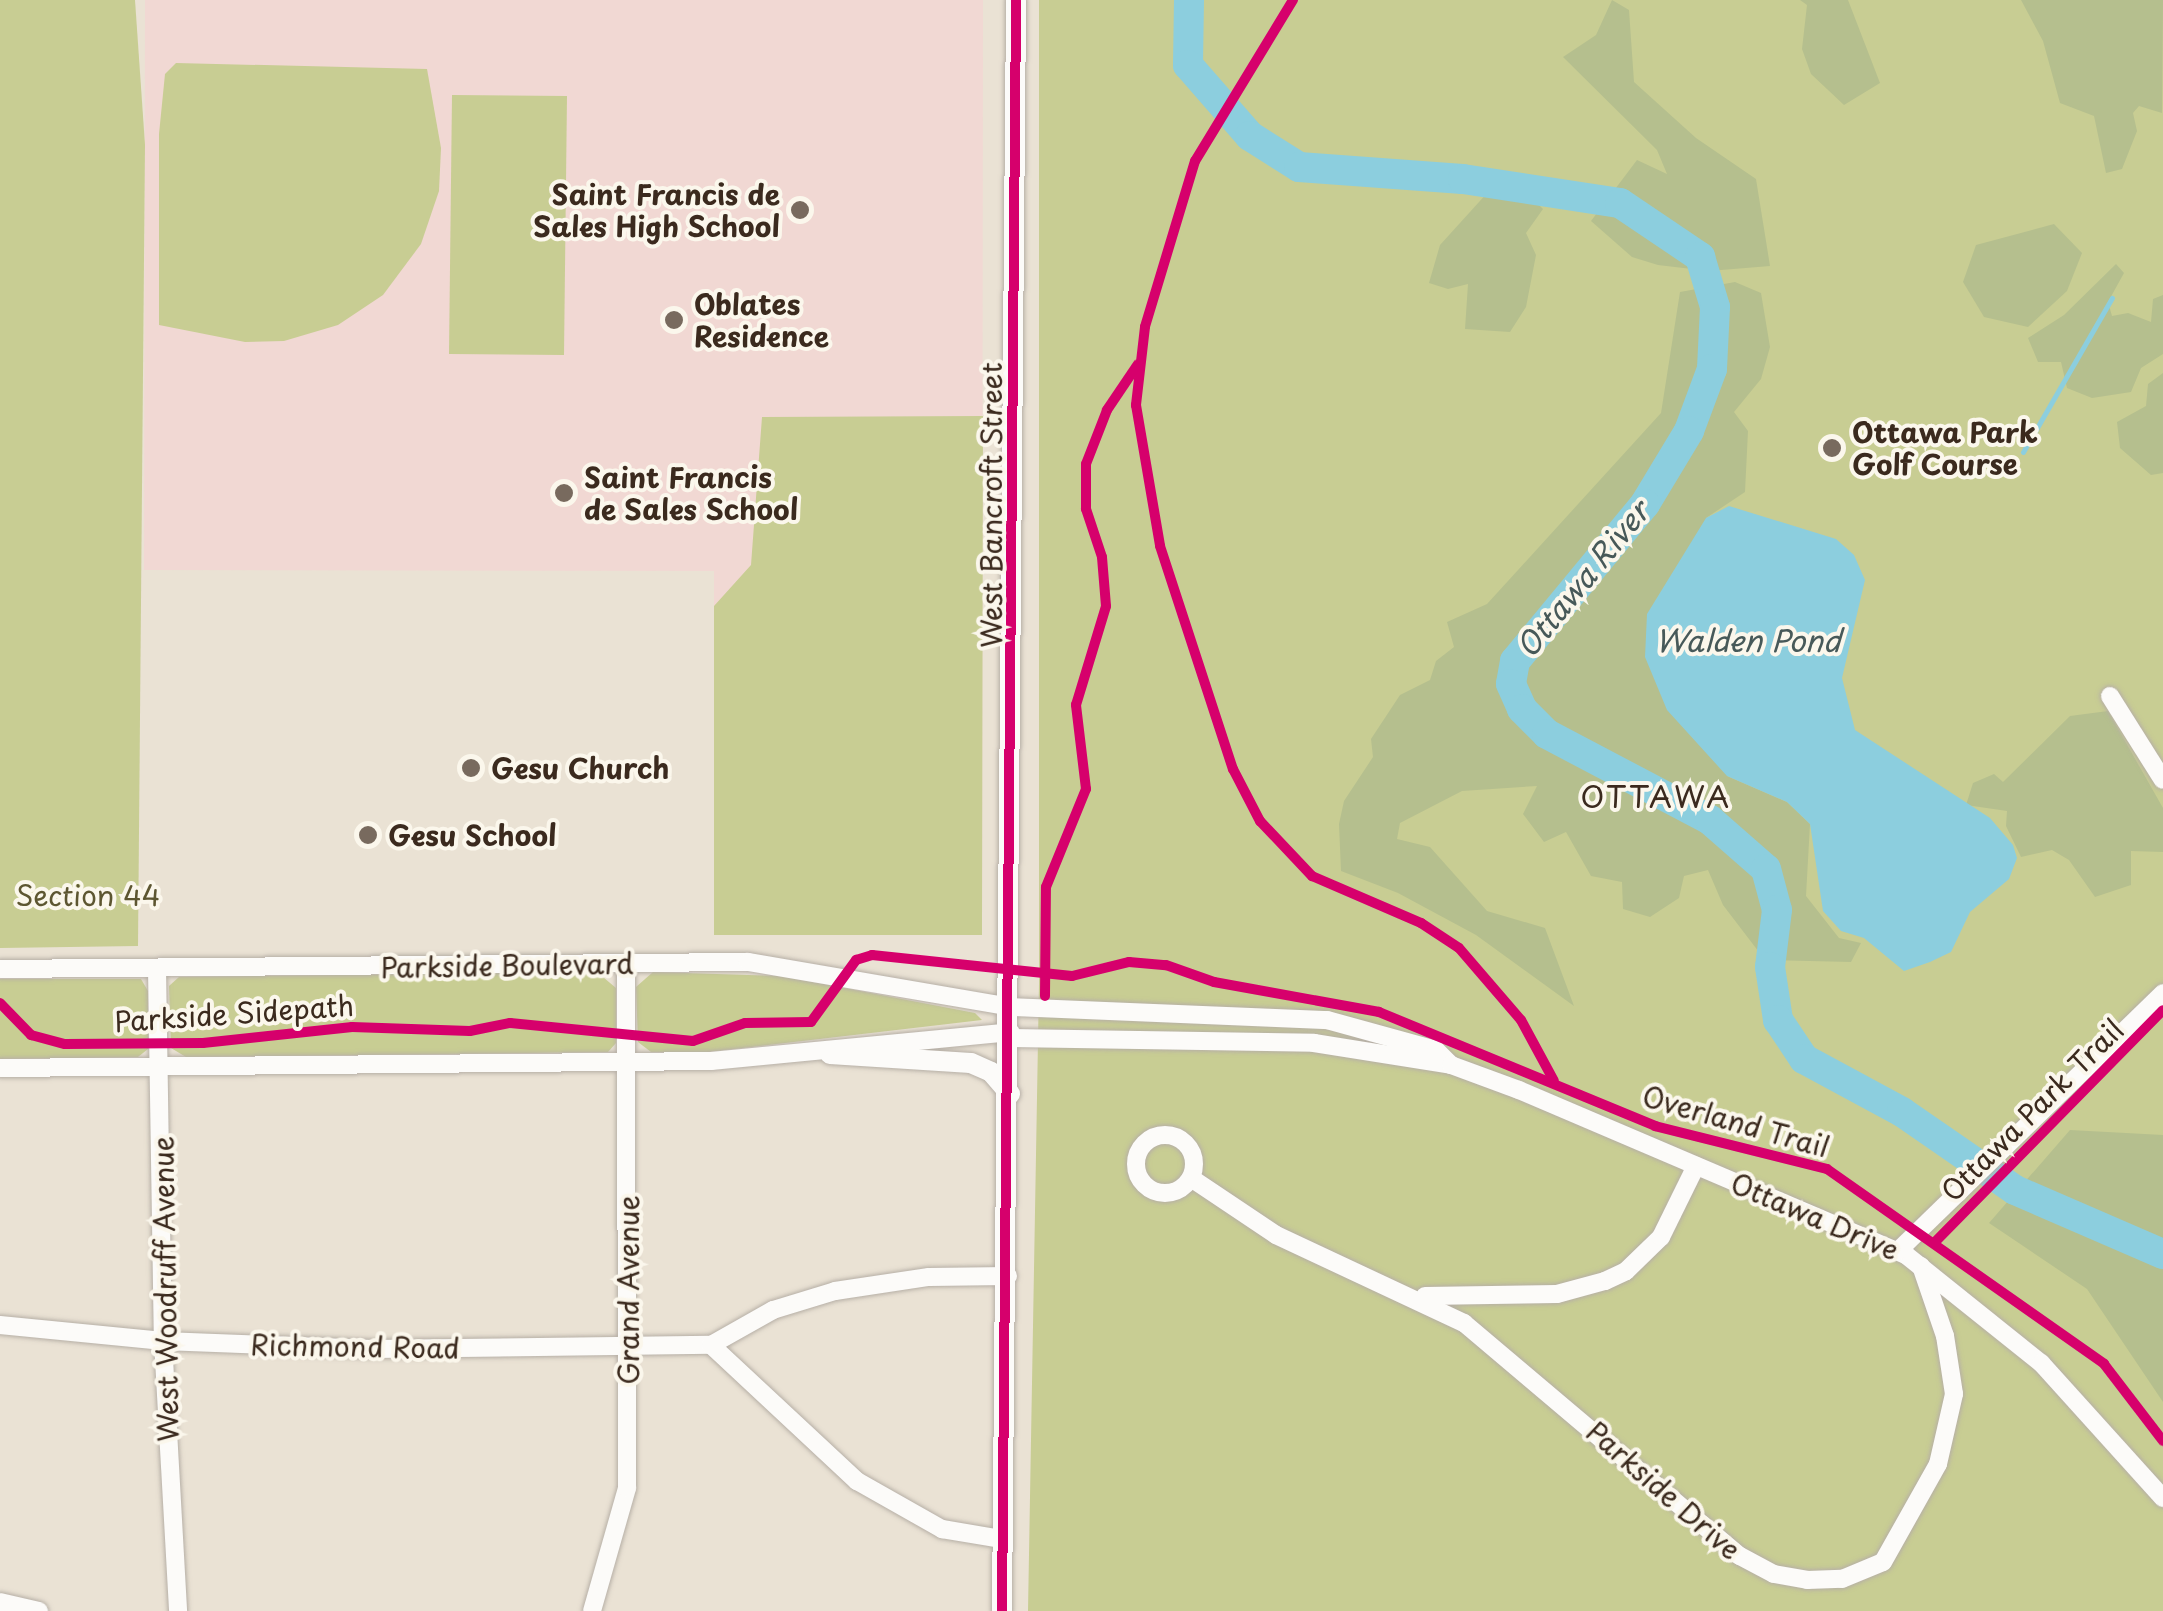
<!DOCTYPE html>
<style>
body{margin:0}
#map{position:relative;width:2163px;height:1611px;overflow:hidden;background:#eae2d4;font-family:"Playpen Sans",sans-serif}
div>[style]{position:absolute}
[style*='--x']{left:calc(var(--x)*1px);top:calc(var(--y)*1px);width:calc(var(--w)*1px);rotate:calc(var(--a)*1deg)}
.built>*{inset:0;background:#f1d8d3}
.green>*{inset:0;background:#c8cd93}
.forest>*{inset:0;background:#b5bf8e}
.water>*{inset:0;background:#8ccede}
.stream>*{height:5px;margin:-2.5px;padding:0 2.5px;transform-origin:2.5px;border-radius:2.5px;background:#8ccede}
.river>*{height:30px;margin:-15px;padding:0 15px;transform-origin:15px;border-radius:15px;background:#8ccede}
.roads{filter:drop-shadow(0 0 2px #b6afa6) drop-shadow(0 0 2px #b6afa6)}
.minor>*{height:18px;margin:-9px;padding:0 9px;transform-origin:9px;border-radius:9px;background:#fcfbf9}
.minor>.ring{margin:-9px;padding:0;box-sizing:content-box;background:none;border:18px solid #fcfbf9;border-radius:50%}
.major>*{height:20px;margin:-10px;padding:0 10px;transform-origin:10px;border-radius:10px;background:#fcfbf9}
.cycleway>*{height:10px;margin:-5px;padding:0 5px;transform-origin:5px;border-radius:5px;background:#d6006c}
.dots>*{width:28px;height:28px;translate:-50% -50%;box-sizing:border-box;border:5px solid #fbf7ec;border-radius:50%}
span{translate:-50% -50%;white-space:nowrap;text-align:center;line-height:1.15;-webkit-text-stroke:8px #fbf7ec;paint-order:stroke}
.poi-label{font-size:28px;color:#3b2a1e;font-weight:700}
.right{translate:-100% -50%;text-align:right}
.left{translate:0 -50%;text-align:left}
.street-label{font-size:28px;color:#3b2a1e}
.park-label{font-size:28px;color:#5d5631}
.water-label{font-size:30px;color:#475959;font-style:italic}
.neighbourhood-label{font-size:30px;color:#3b2a1e;letter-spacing:2.5px}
</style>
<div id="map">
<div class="built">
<i style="clip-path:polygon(145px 0,983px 0,982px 935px,714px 935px,714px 571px,144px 570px)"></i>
</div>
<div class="green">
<i style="clip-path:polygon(0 0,135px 0,145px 145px,138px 946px,0 948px)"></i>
<i style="clip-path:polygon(1039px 0,2163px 0,2163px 1611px,1028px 1611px,1039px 983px)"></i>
<i style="clip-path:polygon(176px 63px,427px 69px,441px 148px,439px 191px,421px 244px,383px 295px,338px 325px,284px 341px,245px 342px,159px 325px,159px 134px,165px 74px)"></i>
<i style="clip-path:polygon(452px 95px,567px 96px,564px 355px,449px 354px)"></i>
<i style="clip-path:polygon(983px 416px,982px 935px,714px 935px,714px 606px,751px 565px,762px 417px)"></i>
<i style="clip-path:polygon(597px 972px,616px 988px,616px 1043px,608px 1052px,186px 1057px,171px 1048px,169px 986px,179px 977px)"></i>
<i style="clip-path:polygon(653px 972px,782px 976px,975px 1013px,982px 1020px,708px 1052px,651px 1052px,638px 1042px,636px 987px)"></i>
<i style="clip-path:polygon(0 979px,141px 979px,148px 991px,148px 1049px,138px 1057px,0 1059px)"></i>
</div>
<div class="forest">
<i style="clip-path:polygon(1612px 0,1629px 10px,1634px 82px,1696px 138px,1756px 179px,1770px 266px,1709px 271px,1658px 265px,1632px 257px,1591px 221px,1637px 160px,1667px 174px,1657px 150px,1563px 57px,1596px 35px)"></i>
<i style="clip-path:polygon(1800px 0,1848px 0,1880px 83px,1844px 105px,1811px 74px,1802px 49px,1807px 5px)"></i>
<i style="clip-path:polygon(2021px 0,2163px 0,2162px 113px,2139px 106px,2133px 113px,2137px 131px,2122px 169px,2106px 173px,2094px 116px,2060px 103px,2043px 41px)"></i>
<i style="clip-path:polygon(1522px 188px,1543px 209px,1526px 233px,1536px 255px,1526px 307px,1510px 332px,1465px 329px,1468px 284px,1448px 289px,1429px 283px,1440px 245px,1489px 191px)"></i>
<i style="clip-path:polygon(2054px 224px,2082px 253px,2067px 291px,2028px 327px,1984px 317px,1963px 282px,1976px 245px)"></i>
<i style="clip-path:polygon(2116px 264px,2124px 273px,2108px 302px,2112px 316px,2128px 313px,2151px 322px,2153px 299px,2163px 295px,2163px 354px,2141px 368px,2131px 392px,2092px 398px,2067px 388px,2061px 362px,2038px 362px,2028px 338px,2064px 315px)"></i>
<i style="clip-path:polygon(1735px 282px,1761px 293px,1770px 347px,1761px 379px,1734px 412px,1748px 431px,1745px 492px,1706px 518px,1727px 776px,1787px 802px,1810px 824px,1806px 896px,1839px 938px,1861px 943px,1851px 962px,1765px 960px,1723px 905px,1708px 870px,1684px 876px,1679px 898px,1650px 917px,1623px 909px,1622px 882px,1591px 876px,1566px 832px,1544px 842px,1523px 814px,1537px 786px,1462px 791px,1400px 823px,1397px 839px,1430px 847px,1487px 911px,1545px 928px,1574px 1006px,1476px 935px,1398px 893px,1341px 871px,1339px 824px,1344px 801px,1373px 757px,1371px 739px,1400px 695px,1430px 680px,1436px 661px,1454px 647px,1447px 622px,1487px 604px,1661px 413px,1680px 292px)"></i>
<i style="clip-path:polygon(2163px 373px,2163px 473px,2151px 475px,2120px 448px,2117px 422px,2146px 406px,2148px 384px)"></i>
<i style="clip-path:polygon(2108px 711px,2163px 808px,2163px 852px,2131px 851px,2131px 885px,2095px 897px,2069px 860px,2052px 850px,2021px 857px,2006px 826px,2007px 811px,1966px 805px,1973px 783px,1994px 774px,2003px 782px,2070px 716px)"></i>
<i style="clip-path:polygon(2070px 1130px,2163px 1135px,2163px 1402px,2087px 1289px,1989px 1223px)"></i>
</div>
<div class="water">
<i style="clip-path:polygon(1729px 506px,1836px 539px,1854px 555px,1865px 580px,1842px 678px,1855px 730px,1990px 818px,2013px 845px,2017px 858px,2009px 879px,1970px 912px,1951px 952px,1930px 962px,1904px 971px,1864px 938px,1841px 931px,1823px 911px,1810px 824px,1787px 802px,1727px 776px,1667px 710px,1645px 657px,1647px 614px,1706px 518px)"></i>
</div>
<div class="stream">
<i style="--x:2023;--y:452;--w:178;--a:-60"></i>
</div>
<div class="river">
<i style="--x:1189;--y:0;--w:65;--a:90.9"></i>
<i style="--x:1188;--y:65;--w:94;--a:48.9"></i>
<i style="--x:1250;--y:136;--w:58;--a:32.3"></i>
<i style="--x:1299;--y:167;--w:164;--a:4.2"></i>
<i style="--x:1463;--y:179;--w:159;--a:8.7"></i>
<i style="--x:1620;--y:203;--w:97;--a:34"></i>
<i style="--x:1700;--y:257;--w:52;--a:73.3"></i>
<i style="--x:1715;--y:307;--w:62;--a:92.8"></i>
<i style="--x:1712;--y:369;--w:66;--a:110.4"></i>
<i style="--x:1689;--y:431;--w:85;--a:121.1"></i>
<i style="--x:1645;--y:504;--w:204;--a:129.6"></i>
<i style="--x:1515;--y:661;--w:23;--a:100"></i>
<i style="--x:1511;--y:684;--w:27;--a:66"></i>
<i style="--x:1522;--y:709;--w:35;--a:45"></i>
<i style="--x:1547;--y:734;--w:184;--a:27.8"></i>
<i style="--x:1710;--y:820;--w:74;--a:41.2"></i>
<i style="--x:1766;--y:869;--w:42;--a:75"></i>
<i style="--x:1777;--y:910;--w:57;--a:97"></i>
<i style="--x:1770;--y:967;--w:54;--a:81.4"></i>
<i style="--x:1778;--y:1020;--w:47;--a:56.3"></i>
<i style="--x:1804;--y:1059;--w:111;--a:28.4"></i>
<i style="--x:1902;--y:1112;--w:137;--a:34.6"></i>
<i style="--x:2015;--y:1190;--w:161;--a:23.4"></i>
</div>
<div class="roads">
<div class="minor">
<i style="--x:2110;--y:696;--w:99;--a:57.8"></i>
<i style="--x:157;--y:968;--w:373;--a:89.1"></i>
<i style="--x:163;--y:1341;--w:270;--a:86.8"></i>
<i style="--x:0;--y:969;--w:748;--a:-0.54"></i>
<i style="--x:748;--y:962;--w:267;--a:9.7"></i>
<i style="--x:1011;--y:1007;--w:316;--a:2.4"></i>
<i style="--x:1327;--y:1020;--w:113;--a:15.4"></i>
<i style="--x:1436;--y:1050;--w:21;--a:45"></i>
<i style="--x:1011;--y:1038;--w:303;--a:0.9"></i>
<i style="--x:1314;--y:1043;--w:139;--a:9.1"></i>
<i style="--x:1451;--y:1065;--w:72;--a:20.2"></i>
<i style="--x:1519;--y:1090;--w:421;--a:23.1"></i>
<i style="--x:1906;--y:1255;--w:173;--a:38.7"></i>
<i style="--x:2041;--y:1363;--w:182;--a:47.9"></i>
<i style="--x:0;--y:1068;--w:711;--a:-0.56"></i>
<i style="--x:711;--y:1061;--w:301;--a:-5.5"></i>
<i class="ring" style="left:1136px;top:1135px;width:40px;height:40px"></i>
<i style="--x:1191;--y:1178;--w:102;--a:33.8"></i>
<i style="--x:1276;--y:1235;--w:208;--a:25.1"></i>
<i style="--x:1464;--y:1323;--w:361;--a:40.2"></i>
<i style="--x:1740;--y:1556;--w:38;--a:28"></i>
<i style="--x:1774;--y:1574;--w:34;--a:10"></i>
<i style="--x:1807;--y:1580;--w:35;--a:-2"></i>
<i style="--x:1842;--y:1579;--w:44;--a:-22.5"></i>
<i style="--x:1883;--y:1562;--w:112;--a:-60.7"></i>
<i style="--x:1938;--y:1464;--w:72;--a:-77.1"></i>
<i style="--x:1954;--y:1394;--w:59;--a:-98.8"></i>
<i style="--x:1945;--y:1336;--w:74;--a:-108.9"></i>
<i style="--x:1898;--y:1251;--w:370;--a:-44.2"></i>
<i style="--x:1425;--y:1296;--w:132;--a:-0.9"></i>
<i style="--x:1557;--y:1294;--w:50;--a:-15.2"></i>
<i style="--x:1605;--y:1281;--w:23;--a:-25"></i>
<i style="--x:1626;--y:1271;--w:49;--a:-44.2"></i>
<i style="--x:1661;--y:1237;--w:79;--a:-63.8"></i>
<i style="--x:0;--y:1325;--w:164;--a:5.6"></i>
<i style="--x:163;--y:1341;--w:209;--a:2.2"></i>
<i style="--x:372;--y:1349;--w:339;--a:-0.7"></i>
<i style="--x:711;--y:1345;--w:200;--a:43"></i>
<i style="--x:857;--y:1481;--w:98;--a:29.5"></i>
<i style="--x:942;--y:1529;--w:61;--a:9.5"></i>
<i style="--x:711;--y:1345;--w:71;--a:-29.4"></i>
<i style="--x:773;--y:1310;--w:65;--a:-17"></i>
<i style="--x:835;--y:1291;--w:95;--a:-8.5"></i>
<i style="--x:929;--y:1277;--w:79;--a:-0.7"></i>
<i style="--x:0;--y:1602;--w:40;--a:13"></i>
<i style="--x:592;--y:1611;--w:128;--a:-74.1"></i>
<i style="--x:627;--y:1488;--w:525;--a:-90.11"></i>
</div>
<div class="major">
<i style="--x:830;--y:1054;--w:141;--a:3.7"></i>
<i style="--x:971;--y:1063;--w:22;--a:24"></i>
<i style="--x:991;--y:1072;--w:29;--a:49"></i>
<i style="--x:1002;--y:1611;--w:1611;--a:-89.5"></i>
</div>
</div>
<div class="cycleway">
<i style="--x:1293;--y:0;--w:188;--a:121.3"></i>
<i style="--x:1195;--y:161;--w:173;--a:106.8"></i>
<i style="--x:1145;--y:327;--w:79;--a:96.6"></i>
<i style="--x:1136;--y:405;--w:143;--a:80.3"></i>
<i style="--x:1160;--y:546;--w:235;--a:71.9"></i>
<i style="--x:1233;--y:769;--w:59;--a:62.6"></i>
<i style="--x:1260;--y:821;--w:76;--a:46.6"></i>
<i style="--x:1312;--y:876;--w:119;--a:23.3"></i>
<i style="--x:1421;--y:923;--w:45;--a:33.3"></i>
<i style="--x:1459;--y:948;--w:95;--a:49.3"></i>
<i style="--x:1521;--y:1020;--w:69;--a:61.6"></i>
<i style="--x:1045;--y:996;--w:109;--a:-89.5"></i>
<i style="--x:1046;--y:887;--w:106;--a:-67.8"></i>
<i style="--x:1086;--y:789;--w:85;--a:-96.8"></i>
<i style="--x:1076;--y:705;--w:103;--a:-73.1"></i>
<i style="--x:1106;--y:606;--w:49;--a:-94.7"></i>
<i style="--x:1102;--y:557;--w:51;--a:-108.4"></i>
<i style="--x:1086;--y:509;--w:45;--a:-90"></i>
<i style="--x:1086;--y:464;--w:58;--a:-68.7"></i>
<i style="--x:1107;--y:410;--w:55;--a:-56"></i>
<i style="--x:0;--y:1003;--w:45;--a:45.9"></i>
<i style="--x:31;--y:1035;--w:35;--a:15"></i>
<i style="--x:65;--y:1044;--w:138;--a:-0.4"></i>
<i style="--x:203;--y:1043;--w:150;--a:-6.1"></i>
<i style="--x:352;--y:1027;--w:118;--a:1.9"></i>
<i style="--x:470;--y:1031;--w:41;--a:-11.3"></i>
<i style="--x:510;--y:1023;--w:184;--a:5.6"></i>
<i style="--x:693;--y:1041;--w:55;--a:-19.1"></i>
<i style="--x:745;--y:1023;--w:66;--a:-0.9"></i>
<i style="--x:811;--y:1022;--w:77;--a:-54"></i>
<i style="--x:856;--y:960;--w:17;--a:-17"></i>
<i style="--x:872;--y:955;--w:201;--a:6"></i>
<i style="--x:1072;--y:976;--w:59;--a:-13.8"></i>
<i style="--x:1129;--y:962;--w:37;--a:5"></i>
<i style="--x:1166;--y:965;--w:51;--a:19.5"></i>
<i style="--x:1214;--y:982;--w:168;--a:10.3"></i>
<i style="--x:1379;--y:1012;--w:299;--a:22.4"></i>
<i style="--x:1655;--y:1126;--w:177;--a:14"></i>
<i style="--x:1827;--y:1169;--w:339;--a:35.1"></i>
<i style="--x:2104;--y:1364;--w:97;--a:52.5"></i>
<i style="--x:1935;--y:1242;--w:325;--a:-45.5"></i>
<i style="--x:1002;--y:1611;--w:1611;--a:-89.5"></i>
</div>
<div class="dots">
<i style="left:800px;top:210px;background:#786a5e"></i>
<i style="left:674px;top:320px;background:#786a5e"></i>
<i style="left:1832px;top:448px;background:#786a5e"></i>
<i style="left:564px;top:493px;background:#786a5e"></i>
<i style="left:471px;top:768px;background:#786a5e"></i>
<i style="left:368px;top:835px;background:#786a5e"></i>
</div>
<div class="poi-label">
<span class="right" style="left:780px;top:210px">Saint Francis de<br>Sales High School</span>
<span class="left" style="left:694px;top:320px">Oblates<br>Residence</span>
<span class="left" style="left:1852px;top:448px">Ottawa Park<br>Golf Course</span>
<span class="left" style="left:584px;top:493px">Saint Francis<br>de Sales School</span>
<span class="left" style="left:491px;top:768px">Gesu Church</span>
<span class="left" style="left:388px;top:835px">Gesu School</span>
</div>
<div class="street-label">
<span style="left:991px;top:505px;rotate:-90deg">West Bancroft Street</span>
<span style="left:507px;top:965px;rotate:-1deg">Parkside Boulevard</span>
<span style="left:234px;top:1013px;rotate:-4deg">Parkside Sidepath</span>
<span style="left:2032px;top:1110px;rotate:-45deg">Ottawa Park Trail</span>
<span style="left:1736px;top:1121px;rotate:16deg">Overland Trail</span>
<span style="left:1815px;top:1216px;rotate:23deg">Ottawa Drive</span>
<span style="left:165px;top:1289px;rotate:-91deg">West Woodruff Avenue</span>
<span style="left:628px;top:1290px;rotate:-90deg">Grand Avenue</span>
<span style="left:355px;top:1346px;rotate:1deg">Richmond Road</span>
<span style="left:1664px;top:1490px;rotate:41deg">Parkside Drive</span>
</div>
<div class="park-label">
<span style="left:88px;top:895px">Section 44</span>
</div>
<div class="water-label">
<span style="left:1582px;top:579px;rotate:-51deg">Ottawa River</span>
<span style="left:1748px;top:640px">Walden Pond</span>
</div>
<div class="neighbourhood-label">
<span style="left:1656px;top:796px">OTTAWA</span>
</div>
</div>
